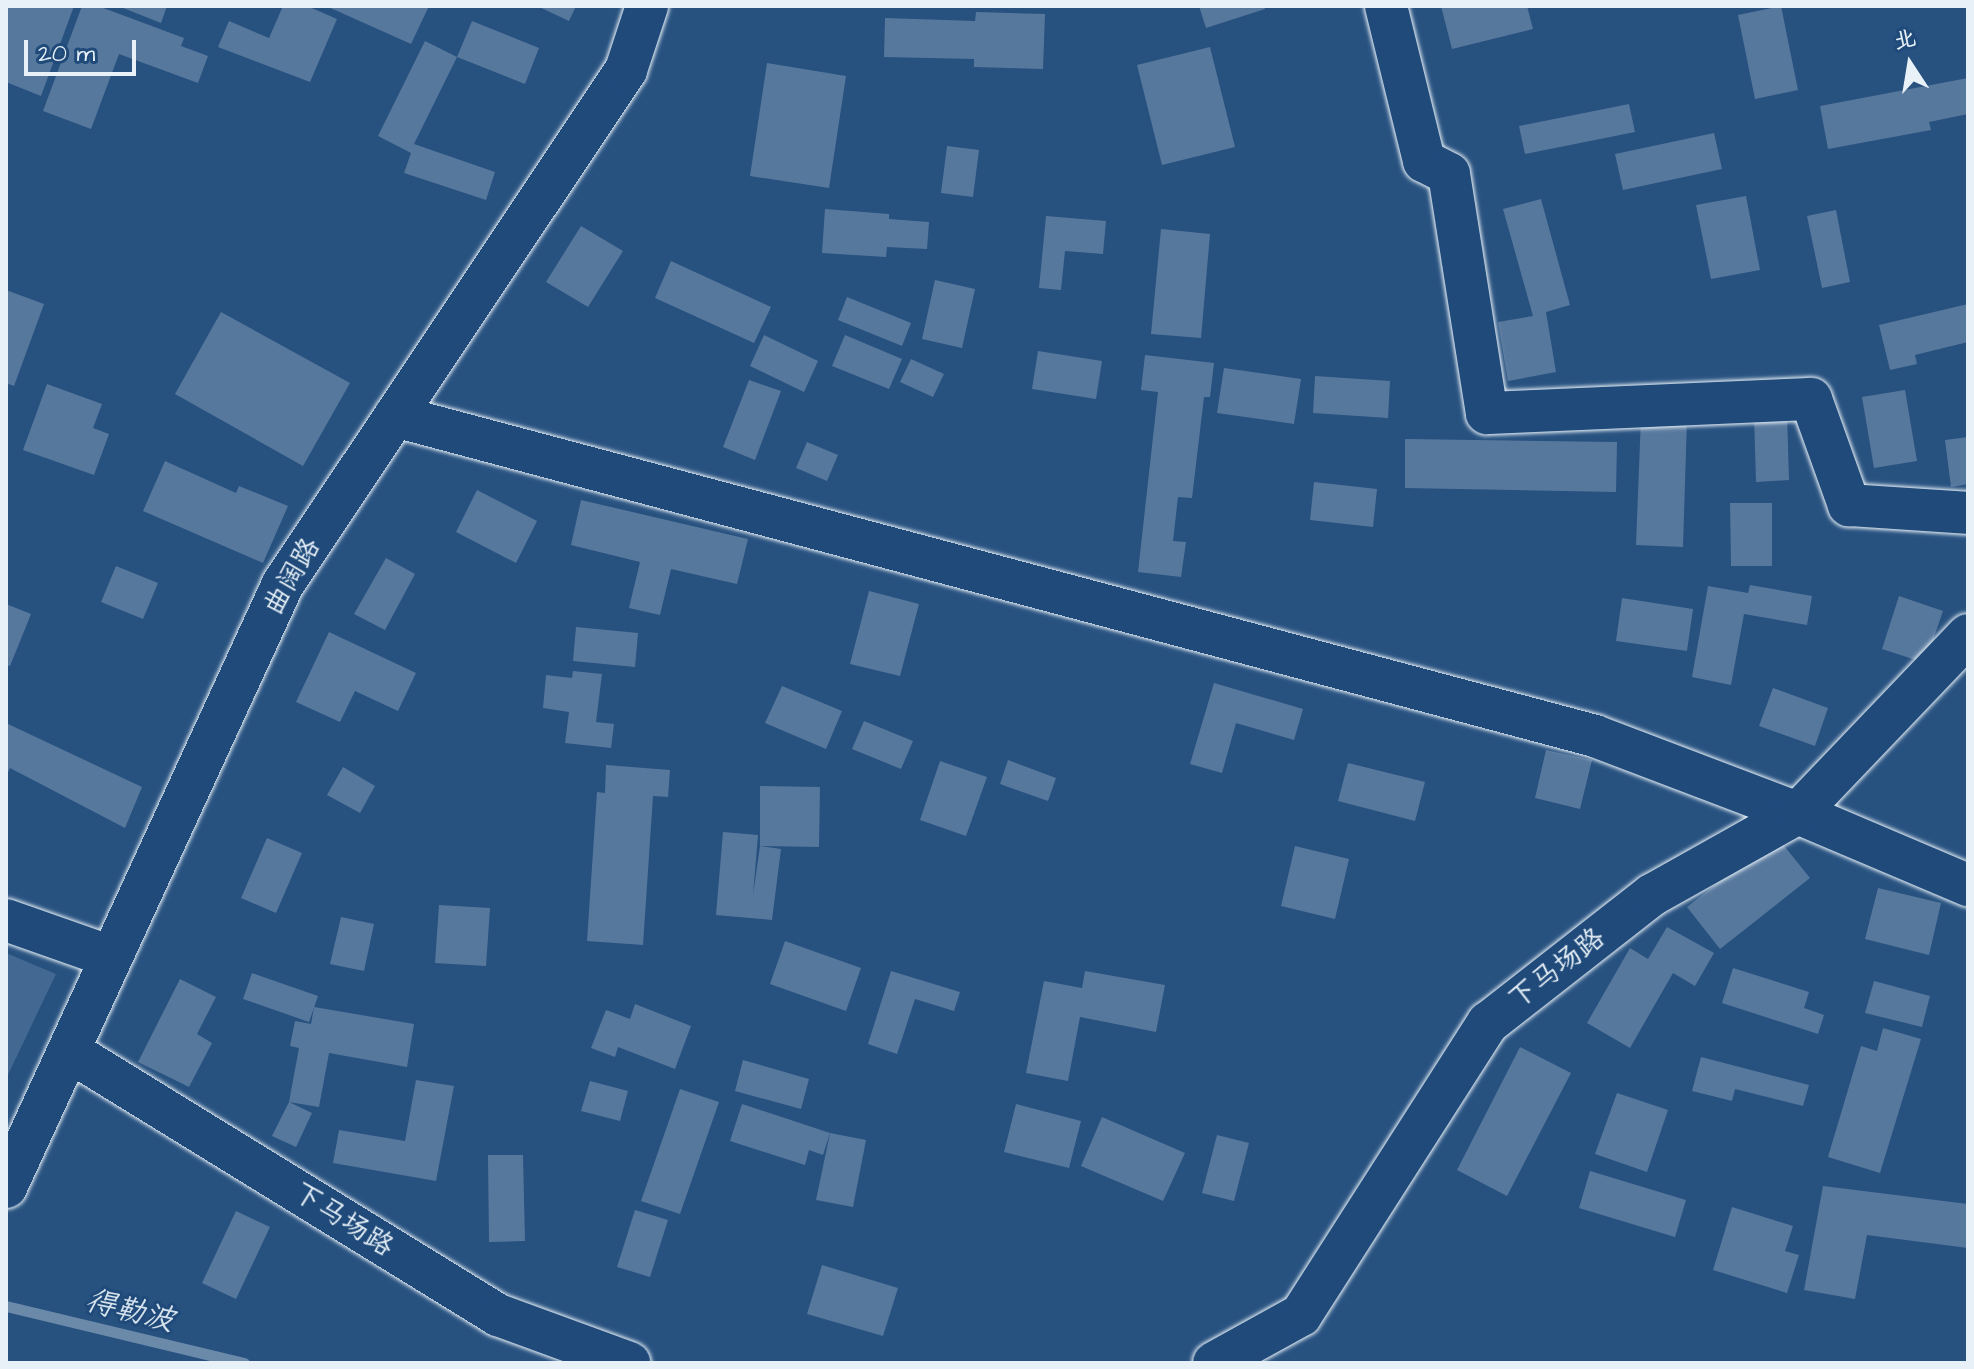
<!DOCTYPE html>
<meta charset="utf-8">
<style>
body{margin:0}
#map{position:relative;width:1974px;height:1369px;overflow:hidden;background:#27517f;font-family:"Architects Daughter","LXGW WenKai TC",sans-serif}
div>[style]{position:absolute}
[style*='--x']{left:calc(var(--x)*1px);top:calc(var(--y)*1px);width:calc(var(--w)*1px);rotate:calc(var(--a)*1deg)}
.green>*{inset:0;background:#436891}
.stream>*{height:11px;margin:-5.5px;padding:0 5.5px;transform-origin:5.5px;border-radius:5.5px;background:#6b8aaa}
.building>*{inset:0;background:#57789d}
.roads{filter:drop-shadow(0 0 2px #e8f1f8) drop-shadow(0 0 2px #e8f1f8)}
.minor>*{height:42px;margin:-21px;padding:0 21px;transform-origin:21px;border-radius:21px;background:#1f4a7a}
span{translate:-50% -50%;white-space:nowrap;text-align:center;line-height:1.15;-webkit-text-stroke:6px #1f4a7a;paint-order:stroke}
.street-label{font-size:28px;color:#e8f1f8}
.water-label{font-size:30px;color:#d5e2ec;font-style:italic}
.frame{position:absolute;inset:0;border:8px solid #e8f1f8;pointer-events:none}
.north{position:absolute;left:1870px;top:24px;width:80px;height:80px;-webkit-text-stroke:6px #1f4a7a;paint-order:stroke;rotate:348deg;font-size:22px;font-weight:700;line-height:32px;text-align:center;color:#e8f1f8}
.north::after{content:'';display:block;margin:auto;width:28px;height:36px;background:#e8f1f8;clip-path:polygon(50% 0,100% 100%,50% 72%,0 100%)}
.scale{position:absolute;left:24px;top:40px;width:112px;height:36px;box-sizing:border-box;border:4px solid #e8f1f8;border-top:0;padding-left:10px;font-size:24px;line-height:28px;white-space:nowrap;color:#e8f1f8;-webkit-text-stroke:6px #1f4a7a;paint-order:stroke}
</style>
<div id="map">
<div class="green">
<i style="clip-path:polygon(6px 953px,56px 974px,6px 1079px)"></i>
</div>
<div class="stream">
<i style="--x:6;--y:1306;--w:245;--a:13.5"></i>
</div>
<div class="building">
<i style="clip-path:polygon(6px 6px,74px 6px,41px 96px,6px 82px)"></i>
<i style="clip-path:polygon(82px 6px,98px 6px,184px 38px,181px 46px,208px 56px,198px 83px,119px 54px,91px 129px,43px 111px)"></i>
<i style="clip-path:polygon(118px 6px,167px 6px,161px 23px)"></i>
<i style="clip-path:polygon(283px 6px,307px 6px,337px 19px,310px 82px,218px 47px,229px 21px,269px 38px)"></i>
<i style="clip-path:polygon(326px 6px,429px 6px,411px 44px)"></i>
<i style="clip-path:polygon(537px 6px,576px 6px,569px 21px)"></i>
<i style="clip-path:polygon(1199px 6px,1264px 6px,1265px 9px,1206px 28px)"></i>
<i style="clip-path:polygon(1441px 6px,1527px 6px,1533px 29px,1452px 49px)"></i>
<i style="clip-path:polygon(1781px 6px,1798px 90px,1755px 99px,1738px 15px)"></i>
<i style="clip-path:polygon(976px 12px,1045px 14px,1043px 69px,974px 67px,974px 59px,884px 57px,885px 18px,975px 21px)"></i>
<i style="clip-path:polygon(472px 21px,539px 48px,525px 84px,457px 57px)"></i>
<i style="clip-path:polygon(425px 41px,457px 57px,414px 144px,495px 172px,486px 200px,404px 173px,411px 153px,378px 136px)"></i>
<i style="clip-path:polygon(1210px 47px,1235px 147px,1162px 165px,1137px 65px)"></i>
<i style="clip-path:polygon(767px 63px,846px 76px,829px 188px,750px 176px)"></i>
<i style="clip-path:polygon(1968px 78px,1968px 114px,1929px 122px,1931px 130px,1828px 149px,1820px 106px)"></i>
<i style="clip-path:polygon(1629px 104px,1635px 132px,1525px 154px,1519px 126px)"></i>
<i style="clip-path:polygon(1714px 133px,1722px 169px,1623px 190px,1615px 154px)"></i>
<i style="clip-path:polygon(947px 146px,979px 150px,973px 197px,941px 193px)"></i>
<i style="clip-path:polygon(1746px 196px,1760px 270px,1711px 279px,1696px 205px)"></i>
<i style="clip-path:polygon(1541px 199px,1570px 305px,1546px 312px,1556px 372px,1508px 381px,1498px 322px,1533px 316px,1503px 209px)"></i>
<i style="clip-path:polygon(825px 209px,889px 214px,889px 219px,929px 222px,927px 249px,887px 247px,886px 257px,822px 253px)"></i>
<i style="clip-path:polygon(1836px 210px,1850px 282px,1822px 288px,1807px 216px)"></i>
<i style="clip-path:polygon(1046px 216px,1106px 221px,1103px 254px,1065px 251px,1061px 290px,1039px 288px)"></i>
<i style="clip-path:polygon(581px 226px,623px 251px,588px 307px,546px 282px)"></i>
<i style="clip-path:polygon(1161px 229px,1210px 234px,1201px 338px,1151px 334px)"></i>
<i style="clip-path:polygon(671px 261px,771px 307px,754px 343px,655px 298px)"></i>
<i style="clip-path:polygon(935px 280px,975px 289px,962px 348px,922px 339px)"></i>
<i style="clip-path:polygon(6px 290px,44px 304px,14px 386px,6px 383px)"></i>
<i style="clip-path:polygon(847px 297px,911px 323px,902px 346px,838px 320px)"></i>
<i style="clip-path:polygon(1968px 304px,1968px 342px,1915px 355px,1917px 364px,1890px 370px,1879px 325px)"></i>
<i style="clip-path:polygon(221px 312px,350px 383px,303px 466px,175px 394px)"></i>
<i style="clip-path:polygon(764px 335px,818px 361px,804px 392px,750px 366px)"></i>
<i style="clip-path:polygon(845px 335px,902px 359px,889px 389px,832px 366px)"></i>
<i style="clip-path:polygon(1038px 351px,1102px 361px,1096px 399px,1032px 389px)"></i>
<i style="clip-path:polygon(1145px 355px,1214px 363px,1210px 397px,1204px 397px,1192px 498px,1178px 497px,1173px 541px,1186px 542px,1181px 577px,1138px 572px,1158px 392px,1141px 390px)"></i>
<i style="clip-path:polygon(911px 359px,944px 374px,933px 397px,900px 382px)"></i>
<i style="clip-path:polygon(1224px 368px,1301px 379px,1294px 424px,1217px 413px)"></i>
<i style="clip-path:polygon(1315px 376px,1390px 381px,1388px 418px,1313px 413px)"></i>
<i style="clip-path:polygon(749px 380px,781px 391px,755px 460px,723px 447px)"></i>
<i style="clip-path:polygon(47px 384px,102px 404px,93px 428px,109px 434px,94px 475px,23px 450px)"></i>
<i style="clip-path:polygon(1905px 390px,1917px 461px,1874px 468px,1862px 397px)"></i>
<i style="clip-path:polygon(1787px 414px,1789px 480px,1756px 482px,1754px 415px)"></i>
<i style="clip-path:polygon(1641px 417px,1687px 418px,1683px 547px,1636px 545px)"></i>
<i style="clip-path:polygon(1968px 437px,1968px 484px,1951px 487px,1945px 440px)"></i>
<i style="clip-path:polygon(1405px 439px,1617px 442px,1616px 492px,1405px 488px)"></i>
<i style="clip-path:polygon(807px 442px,838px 455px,827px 481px,796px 468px)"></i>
<i style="clip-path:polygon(165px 461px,236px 493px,239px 486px,288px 506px,263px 563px,143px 511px)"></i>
<i style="clip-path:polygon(1314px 482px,1377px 489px,1373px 527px,1310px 520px)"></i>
<i style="clip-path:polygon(477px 490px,537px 521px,516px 563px,456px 532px)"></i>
<i style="clip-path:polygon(581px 500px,748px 539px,737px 584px,671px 569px,660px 615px,629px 608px,640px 562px,571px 545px)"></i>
<i style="clip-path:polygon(1730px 503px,1772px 503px,1772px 566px,1731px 566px)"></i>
<i style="clip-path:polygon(386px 558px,415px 574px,385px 630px,354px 614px)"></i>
<i style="clip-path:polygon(116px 566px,158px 583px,143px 619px,101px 602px)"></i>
<i style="clip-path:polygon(1750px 585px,1812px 596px,1807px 625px,1744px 614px,1731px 685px,1692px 677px,1708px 586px,1748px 593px)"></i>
<i style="clip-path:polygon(869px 591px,919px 604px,900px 676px,850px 664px)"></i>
<i style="clip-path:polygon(1899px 596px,1943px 611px,1925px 663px,1882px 649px)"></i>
<i style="clip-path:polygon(1622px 598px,1693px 609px,1687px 651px,1616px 641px)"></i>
<i style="clip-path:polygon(6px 604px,31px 614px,10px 666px,6px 665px)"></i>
<i style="clip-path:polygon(576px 627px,638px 633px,635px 667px,573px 661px)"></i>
<i style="clip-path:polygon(329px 632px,416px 673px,398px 711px,355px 691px,340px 722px,296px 702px)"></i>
<i style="clip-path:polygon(573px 671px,602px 674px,596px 722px,614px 724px,611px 748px,565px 743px,569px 712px,543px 708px,546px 675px,572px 678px)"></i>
<i style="clip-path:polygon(1214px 683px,1303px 709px,1294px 740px,1236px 723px,1222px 773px,1190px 764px)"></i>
<i style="clip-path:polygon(782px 686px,842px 711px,826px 749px,765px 723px)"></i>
<i style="clip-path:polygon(1773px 688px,1828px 708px,1815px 746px,1759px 726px)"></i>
<i style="clip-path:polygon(864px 721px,913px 741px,901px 769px,852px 749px)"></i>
<i style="clip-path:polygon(6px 723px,142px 787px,125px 828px,10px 768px,6px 776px)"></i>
<i style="clip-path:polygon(1546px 750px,1592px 760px,1580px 809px,1535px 798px)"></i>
<i style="clip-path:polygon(1008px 760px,1056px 778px,1048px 801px,1000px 784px)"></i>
<i style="clip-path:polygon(940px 761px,987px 777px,966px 836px,920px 820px)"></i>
<i style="clip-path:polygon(1348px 763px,1425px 782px,1415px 821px,1338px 801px)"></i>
<i style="clip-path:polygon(606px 765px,670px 770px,668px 797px,653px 796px,643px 945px,587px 941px,597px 792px,605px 793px)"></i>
<i style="clip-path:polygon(343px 767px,375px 786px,360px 813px,327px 795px)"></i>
<i style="clip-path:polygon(760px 786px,820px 787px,819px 847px,760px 846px)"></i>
<i style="clip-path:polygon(723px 832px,758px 835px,753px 895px,760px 846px,781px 849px,772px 920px,716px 915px)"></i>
<i style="clip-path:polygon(1777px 837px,1810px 878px,1720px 949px,1687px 907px)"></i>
<i style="clip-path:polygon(267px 838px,302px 853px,276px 913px,241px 898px)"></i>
<i style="clip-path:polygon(1295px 846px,1349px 859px,1335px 919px,1281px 906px)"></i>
<i style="clip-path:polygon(1878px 888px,1941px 903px,1929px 955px,1865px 939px)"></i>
<i style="clip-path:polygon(439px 905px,490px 908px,486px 966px,435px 963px)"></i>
<i style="clip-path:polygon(341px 917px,374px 924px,364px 971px,330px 964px)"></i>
<i style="clip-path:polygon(1667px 927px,1714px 953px,1695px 986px,1673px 973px,1630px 1048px,1587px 1023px,1630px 948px,1648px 959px)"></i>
<i style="clip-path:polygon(785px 941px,861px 968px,846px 1011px,770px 984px)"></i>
<i style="clip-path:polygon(1733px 968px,1809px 992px,1804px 1008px,1824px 1015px,1818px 1034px,1722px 1003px)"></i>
<i style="clip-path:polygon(891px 971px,960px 992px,954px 1011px,915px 999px,897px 1054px,868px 1044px)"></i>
<i style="clip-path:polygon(1085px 971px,1165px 985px,1156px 1032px,1080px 1017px,1068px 1081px,1026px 1073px,1044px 981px,1082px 988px)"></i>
<i style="clip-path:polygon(252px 973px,318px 996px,309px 1022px,243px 999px)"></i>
<i style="clip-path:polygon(180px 979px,216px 997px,197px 1034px,212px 1043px,189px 1087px,138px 1062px)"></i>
<i style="clip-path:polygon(1874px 981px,1930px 996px,1922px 1027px,1865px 1013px)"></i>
<i style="clip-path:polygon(635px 1004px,691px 1026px,675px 1069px,618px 1047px,615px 1057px,591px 1048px,606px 1010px,630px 1019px)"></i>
<i style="clip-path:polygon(314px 1007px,414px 1024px,407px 1067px,329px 1053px,319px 1107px,289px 1102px,312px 1113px,296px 1147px,272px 1136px,289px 1102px,299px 1048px,290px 1046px,295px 1021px,311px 1024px)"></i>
<i style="clip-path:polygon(1883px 1028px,1921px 1039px,1880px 1173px,1828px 1157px,1861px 1046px,1877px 1051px)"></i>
<i style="clip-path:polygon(1520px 1047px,1571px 1073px,1507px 1196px,1457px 1170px)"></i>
<i style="clip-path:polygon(1701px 1057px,1809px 1085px,1803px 1106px,1735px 1089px,1732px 1101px,1692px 1091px)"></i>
<i style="clip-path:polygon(743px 1060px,809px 1079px,801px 1109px,735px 1091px)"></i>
<i style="clip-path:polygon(416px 1080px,454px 1086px,436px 1181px,333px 1163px,339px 1130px,405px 1141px)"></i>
<i style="clip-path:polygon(590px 1081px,628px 1091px,620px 1121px,581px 1111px)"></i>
<i style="clip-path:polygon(680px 1089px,719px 1102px,680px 1214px,641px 1201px)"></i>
<i style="clip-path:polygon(1617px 1093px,1668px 1110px,1647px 1172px,1595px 1154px)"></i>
<i style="clip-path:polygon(742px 1104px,830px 1133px,823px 1155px,809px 1150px,805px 1165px,730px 1141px)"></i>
<i style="clip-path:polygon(1016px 1104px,1081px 1121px,1069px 1168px,1004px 1152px)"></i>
<i style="clip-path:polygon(1102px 1117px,1185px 1153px,1163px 1201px,1081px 1166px)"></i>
<i style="clip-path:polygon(830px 1133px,866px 1140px,853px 1207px,816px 1200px)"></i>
<i style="clip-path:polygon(1217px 1135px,1249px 1143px,1234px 1201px,1202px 1193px)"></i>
<i style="clip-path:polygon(488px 1155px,523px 1155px,525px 1241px,489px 1242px)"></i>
<i style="clip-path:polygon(1590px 1171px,1686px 1200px,1675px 1237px,1579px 1208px)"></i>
<i style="clip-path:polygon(1823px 1186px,1968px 1204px,1968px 1248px,1867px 1235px,1855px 1299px,1804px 1290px)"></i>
<i style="clip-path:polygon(1732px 1207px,1793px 1226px,1785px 1251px,1799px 1255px,1787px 1293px,1713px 1270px)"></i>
<i style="clip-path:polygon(635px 1210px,668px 1220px,650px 1277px,617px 1267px)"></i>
<i style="clip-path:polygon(236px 1211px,270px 1227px,236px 1299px,202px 1283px)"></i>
<i style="clip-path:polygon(822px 1265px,898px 1288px,883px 1336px,807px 1314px)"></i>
</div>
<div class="roads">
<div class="minor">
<i style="--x:1386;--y:6;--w:160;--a:76.2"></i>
<i style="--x:1424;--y:161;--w:28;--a:27"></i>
<i style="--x:1449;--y:174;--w:242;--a:81"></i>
<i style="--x:1487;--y:413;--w:324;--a:-2.5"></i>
<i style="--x:1811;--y:399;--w:113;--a:70.3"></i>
<i style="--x:1849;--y:505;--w:119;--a:3.8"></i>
<i style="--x:395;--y:416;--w:1242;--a:14.93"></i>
<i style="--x:1595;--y:736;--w:217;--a:20.8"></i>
<i style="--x:1798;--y:813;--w:185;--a:23"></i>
<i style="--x:6;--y:920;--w:111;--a:19.4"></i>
<i style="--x:69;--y:1051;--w:504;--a:31.61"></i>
<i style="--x:498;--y:1315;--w:140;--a:20.1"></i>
<i style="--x:6;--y:1187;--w:664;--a:-65.33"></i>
<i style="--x:283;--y:584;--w:618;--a:-56.28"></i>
<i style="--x:626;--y:70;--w:67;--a:-71.8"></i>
<i style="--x:1214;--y:1363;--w:99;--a:-28.9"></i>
<i style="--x:1301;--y:1315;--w:347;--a:-57.4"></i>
<i style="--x:1488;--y:1023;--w:208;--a:-38"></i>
<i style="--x:1652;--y:895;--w:167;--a:-29.3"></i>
<i style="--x:1798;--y:813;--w:246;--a:-46.3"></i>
</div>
</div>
<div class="street-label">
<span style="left:292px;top:577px;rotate:-60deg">曲阔路</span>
<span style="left:1557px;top:969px;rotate:-38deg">下马场路</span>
<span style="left:343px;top:1220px;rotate:32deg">下马场路</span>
</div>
<div class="water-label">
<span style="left:130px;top:1311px;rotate:14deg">得勒波</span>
</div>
<div class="frame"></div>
<div class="north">北</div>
<div class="scale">20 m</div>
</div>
